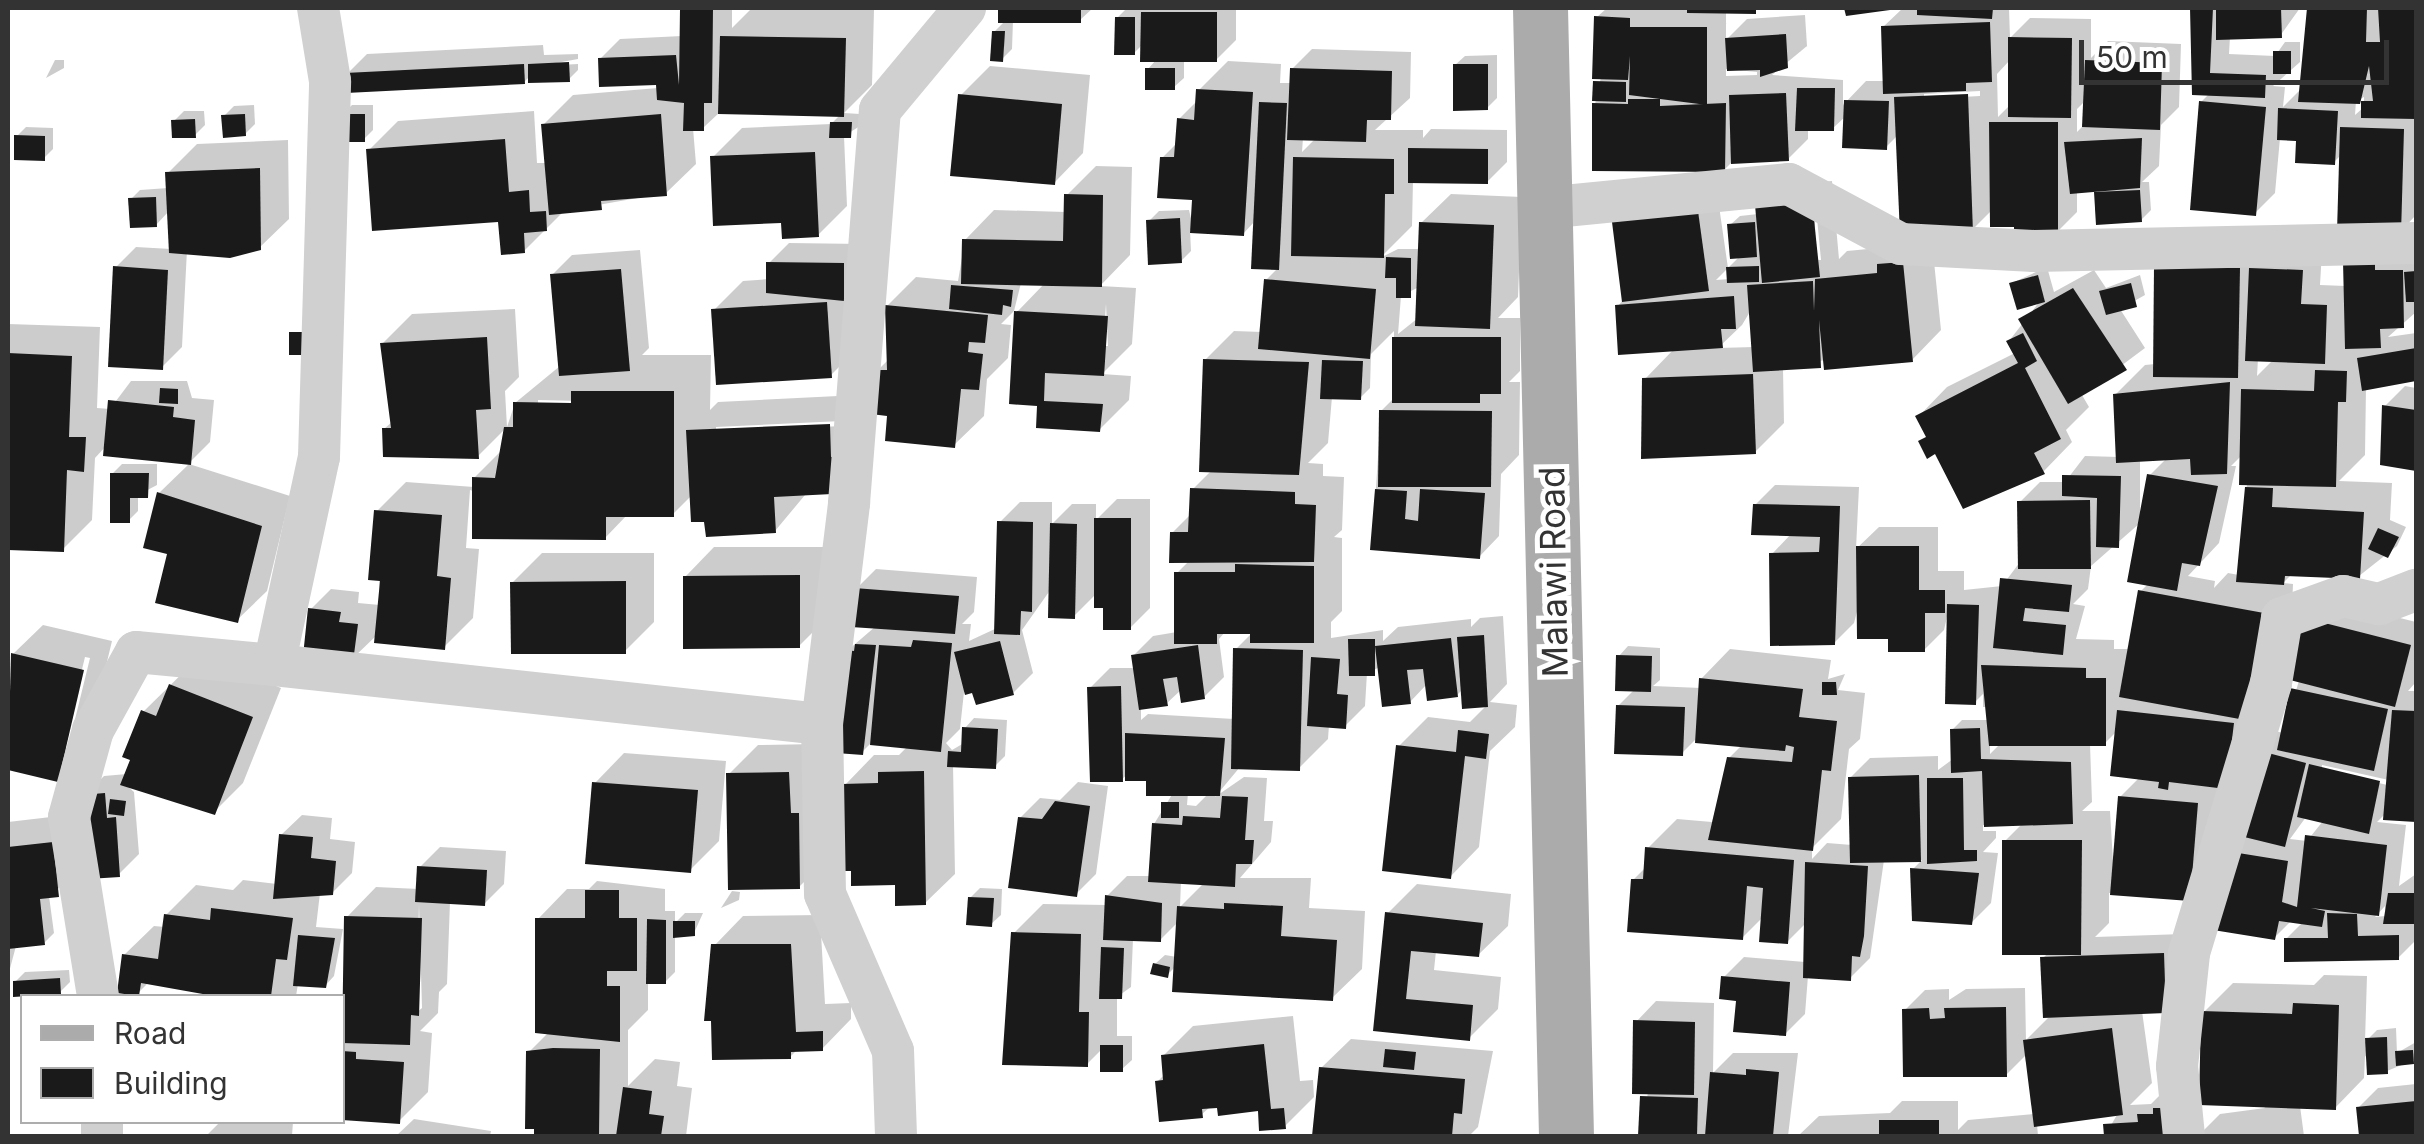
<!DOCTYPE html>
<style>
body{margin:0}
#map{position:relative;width:2424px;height:1144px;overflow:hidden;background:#fff;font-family:Inter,sans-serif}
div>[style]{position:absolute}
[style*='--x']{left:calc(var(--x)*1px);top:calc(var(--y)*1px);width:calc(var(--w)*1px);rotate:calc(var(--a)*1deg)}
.shadow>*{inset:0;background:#0003}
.building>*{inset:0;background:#1a1a1a}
.street>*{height:42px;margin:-21px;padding:0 21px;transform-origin:21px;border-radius:21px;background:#d0d0d0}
.primary>*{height:55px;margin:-27.5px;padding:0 27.5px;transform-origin:27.5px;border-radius:27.5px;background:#ababab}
span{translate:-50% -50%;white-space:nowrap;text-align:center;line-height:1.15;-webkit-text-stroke:10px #fff;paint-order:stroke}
.street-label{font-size:35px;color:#333}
.frame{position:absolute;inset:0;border:10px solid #333;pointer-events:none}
.legend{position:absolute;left:20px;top:994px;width:325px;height:130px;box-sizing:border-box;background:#fff;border:2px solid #adadad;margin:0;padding:12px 18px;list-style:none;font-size:30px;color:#333}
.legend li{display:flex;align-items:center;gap:20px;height:50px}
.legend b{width:50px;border:2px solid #adadad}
.scale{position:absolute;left:2079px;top:40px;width:310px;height:45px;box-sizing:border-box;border:5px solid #333;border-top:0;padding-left:12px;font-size:30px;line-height:35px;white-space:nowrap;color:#333;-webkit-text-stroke:8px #fff;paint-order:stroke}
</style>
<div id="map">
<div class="shadow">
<i style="clip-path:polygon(682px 8px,732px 8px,732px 28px,752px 8px,874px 10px,872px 85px,844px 113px,860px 114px,860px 126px,844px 136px,847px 206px,818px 235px,784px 220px,713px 157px,742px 128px,831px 124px,841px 114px,720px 112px,703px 128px,693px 128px,696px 164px,666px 193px,564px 211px,524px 251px,501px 220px,369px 150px,398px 121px,534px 111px,537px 163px,547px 163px,543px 125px,573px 95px,658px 88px,658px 82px,600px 59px,620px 39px,682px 36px)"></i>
<i style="clip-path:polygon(1000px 8px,1093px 8px,1080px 20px,1013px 21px,1012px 49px,1002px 59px,994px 32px,1005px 21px)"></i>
<i style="clip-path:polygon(1127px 8px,1236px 8px,1236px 40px,1216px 60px,1184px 60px,1184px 78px,1174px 87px,1148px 69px,1156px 60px,1143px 44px,1134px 53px,1117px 18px)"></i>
<i style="clip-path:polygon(evenodd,1607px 8px,1759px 8px,1726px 11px,1726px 40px,1747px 19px,1805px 15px,1807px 46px,1772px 75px,1843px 80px,1843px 105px,1866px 81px,1885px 81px,1883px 27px,1903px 8px,2009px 8px,2010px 38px,2030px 18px,2091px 19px,2091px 58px,2108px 41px,2181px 44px,2179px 107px,2161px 125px,2159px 166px,2142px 182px,2149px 182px,2151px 210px,2141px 220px,2096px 193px,2101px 189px,2077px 191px,2077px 212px,2057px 232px,2017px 224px,1992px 210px,1972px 230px,1931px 232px,1941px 330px,1912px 360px,1825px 360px,1783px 368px,1784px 423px,1755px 452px,1644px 380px,1675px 348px,1618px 306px,1717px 192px,1728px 268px,1716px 280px,1729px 279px,1728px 268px,1741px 255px,1730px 225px,1740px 216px,1758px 214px,1777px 186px,1832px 181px,1839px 259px,1847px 251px,1899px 246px,1912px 232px,1898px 135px,1886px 147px,1846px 116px,1832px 129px,1808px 128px,1808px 139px,1788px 159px,1733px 161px,1724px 170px,1595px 104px,1601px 77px,1597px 17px,1607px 8px,2010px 60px,2010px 105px,1998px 117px,1997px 74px,2010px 60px,1607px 8px,1726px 69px,1757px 72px,1757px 75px,1726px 76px,1726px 69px,1607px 8px,1980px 91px,1980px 96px,1924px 99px,1924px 94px,1980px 91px,1607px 8px,2086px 100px,2085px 124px,2077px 132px,2077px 109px,2086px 100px,1607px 8px,1814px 187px,1821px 260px,1816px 260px,1814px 187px,1607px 8px,1751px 310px,1754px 347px,1718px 348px,1742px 325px,1751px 310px)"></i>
<i style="clip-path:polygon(evenodd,2194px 8px,2300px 8px,2280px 36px,2230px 37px,2229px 54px,2275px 56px,2285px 42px,2300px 42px,2300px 62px,2273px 86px,2285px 87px,2283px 107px,2302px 88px,2308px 8px,2416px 8px,2416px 215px,2400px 232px,2342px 154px,2334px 162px,2299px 139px,2280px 138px,2275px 193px,2255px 213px,2201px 102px,2210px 93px,2194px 93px,2194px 8px,2364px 97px,2364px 107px,2355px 115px,2356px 101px,2364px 97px)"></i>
<i style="clip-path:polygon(543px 45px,544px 55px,578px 54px,578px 59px,540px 66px,578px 64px,578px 70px,568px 80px,531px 75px,524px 82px,347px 74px,367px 54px)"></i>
<i style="clip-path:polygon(evenodd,1312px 49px,1411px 52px,1410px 98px,1375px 130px,1423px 130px,1423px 138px,1431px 129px,1507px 130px,1507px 162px,1487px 182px,1413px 181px,1412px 226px,1380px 258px,1398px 249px,1420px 249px,1421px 223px,1451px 194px,1522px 197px,1518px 297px,1498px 318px,1520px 318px,1520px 371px,1509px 382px,1520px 382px,1519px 455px,1501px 474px,1499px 536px,1479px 557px,1372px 548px,1381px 411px,1394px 398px,1394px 331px,1371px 354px,1370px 388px,1360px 398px,1332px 397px,1328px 443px,1308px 463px,1323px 464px,1323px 476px,1344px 477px,1342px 530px,1334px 537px,1342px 538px,1342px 611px,1331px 622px,1331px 638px,1383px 630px,1383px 641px,1398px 627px,1471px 619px,1471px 627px,1480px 618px,1503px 616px,1507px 684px,1490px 702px,1517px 705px,1515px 727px,1490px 751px,1479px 847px,1450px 877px,1399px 746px,1428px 717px,1470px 722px,1487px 705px,1463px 689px,1457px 695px,1427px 684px,1410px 702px,1380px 667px,1367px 673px,1365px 706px,1345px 726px,1329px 725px,1328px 739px,1299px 768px,1240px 767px,1215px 797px,1244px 777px,1267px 778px,1264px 821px,1273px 821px,1271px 842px,1240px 878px,1311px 878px,1309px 908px,1365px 911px,1362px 969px,1332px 998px,1176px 966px,1167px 975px,1155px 964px,1165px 955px,1177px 957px,1179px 921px,1160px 940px,1133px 939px,1131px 987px,1117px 997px,1117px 1036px,1132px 1036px,1132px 1060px,1122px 1069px,1102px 1049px,1087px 1064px,1014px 933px,1043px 904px,1107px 905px,1107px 896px,1127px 876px,1151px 876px,1154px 824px,1173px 793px,1149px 778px,1128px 774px,1122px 779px,1090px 688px,1110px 668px,1135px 668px,1133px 656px,1153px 636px,1177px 632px,1177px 573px,1190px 560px,1172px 533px,1192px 513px,1193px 489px,1212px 470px,1205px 360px,1234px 331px,1262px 332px,1266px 280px,1278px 268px,1255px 221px,1243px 234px,1190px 230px,1191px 251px,1181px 261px,1149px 221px,1159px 211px,1189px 210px,1193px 227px,1195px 197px,1162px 158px,1177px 143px,1179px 119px,1198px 100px,1199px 90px,1228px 61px,1281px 64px,1280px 83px,1292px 83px,1292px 69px,1312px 49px,1303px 138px,1316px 138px,1302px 152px,1303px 138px,1312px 49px,1419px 287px,1418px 318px,1398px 334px,1401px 296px,1419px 287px,1312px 49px,1225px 632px,1253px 632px,1236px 649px,1234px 719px,1148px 714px,1141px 720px,1141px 708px,1166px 704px,1182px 689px,1204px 697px,1224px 677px,1219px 639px,1225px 632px,1312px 49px,1188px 793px,1209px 793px,1196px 806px,1187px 805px,1188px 793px,1312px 49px,1181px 881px,1204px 883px,1180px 907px,1181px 881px)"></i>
<i style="clip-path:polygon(1497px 55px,1497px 98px,1487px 108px,1455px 65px,1465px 56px)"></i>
<i style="clip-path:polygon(55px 60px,64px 60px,64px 68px,46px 78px)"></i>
<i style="clip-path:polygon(990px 66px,1090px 75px,1083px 153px,1054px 183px,960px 96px)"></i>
<i style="clip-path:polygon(254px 105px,255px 124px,245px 134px,224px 116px,234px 106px)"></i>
<i style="clip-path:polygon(352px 105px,373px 105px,373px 130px,364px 139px,342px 115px)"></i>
<i style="clip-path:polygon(184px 111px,204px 111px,205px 125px,195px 135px,174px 121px)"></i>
<i style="clip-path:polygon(26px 127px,53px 128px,53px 149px,44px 158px,16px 137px)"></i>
<i style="clip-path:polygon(288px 140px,289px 219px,259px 248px,202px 256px,202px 249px,187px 250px,182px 347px,162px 367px,116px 267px,136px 247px,171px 249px,169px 211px,156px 225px,131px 199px,140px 190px,168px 188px,168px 173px,197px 144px)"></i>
<i style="clip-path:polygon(evenodd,1096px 166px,1132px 167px,1130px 255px,1100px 286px,1136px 288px,1132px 344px,1102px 374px,1131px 376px,1129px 400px,1100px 429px,1040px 403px,1017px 312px,1045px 283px,1021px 283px,1014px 311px,1001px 324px,1011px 325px,1008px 358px,987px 379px,984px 416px,954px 445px,890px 414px,877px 371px,889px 359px,887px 306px,916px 277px,958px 281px,965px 240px,994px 210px,1066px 212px,1067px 195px,1096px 166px,1106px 304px,1108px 346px,1103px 346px,1106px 304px)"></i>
<i style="clip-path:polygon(789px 243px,863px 244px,860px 346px,831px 375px,714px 310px,743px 281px,769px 279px,769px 263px)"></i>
<i style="clip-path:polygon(evenodd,640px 250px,649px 348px,642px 355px,711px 355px,710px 410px,718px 402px,858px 395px,860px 429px,775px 531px,707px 519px,692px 495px,673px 514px,628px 514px,605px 538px,470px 490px,466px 548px,479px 549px,473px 618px,444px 647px,378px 634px,352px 659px,311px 609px,331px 589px,359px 592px,358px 603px,380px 605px,377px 511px,406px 482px,474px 487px,474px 478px,502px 450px,506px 428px,478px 456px,384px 429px,393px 421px,382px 344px,412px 314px,515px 309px,519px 377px,505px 391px,507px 427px,515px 403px,560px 366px,552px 275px,572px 255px,640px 250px,538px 400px,583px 401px,583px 406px,538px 405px,538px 400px,640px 250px,842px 421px,842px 426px,716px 432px,716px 427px,842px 421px)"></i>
<i style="clip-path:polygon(evenodd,2322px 251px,2320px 285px,2346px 286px,2345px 262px,2416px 251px,2416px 312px,2388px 337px,2416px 333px,2416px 379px,2366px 388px,2365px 455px,2339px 481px,2392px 483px,2390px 520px,2406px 527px,2397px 546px,2359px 576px,2293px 573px,2283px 583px,2293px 584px,2291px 635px,2189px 899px,2109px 893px,2109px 923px,2095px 937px,2183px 934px,2185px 990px,2142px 1011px,2152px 1083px,2130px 1105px,2151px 1104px,2160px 1095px,2196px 1136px,2085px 1136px,2106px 1134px,2118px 1113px,2037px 1124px,2038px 1136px,1798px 1136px,1819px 1116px,1890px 1113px,1902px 1101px,1958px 1101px,1958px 1130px,1968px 1120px,2035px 1114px,2027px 1054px,2006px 1075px,1905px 1010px,1925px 990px,1949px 989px,1949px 1000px,1966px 989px,2025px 988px,2026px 1040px,2051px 1015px,2043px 958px,2049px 952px,2005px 841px,2022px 824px,1983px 825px,1983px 831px,1996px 831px,1996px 838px,1983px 852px,1998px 853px,1991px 903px,1971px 923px,1911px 898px,1913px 869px,1922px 860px,1884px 860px,1870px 958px,1850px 978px,1808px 976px,1805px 1014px,1785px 1034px,1738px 998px,1724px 977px,1744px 957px,1805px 962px,1806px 923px,1787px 942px,1763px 917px,1742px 938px,1633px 880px,1646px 867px,1648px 848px,1677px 819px,1712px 822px,1729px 758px,1742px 745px,1695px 740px,1682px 753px,1618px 706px,1635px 689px,1619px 656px,1628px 646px,1660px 648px,1660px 680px,1653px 686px,1701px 688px,1701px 679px,1730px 649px,1831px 660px,1828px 679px,1845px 674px,1838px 690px,1865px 693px,1860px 739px,1849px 749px,1841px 819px,1812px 848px,1812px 859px,1827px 843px,1852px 845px,1850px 778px,1870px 758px,1938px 756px,1938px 770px,1953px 759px,1952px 730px,1962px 720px,1992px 720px,1992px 707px,1983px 707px,1983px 694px,1975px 702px,1950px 604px,1944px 630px,1924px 650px,1890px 636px,1859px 604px,1854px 623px,1834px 643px,1772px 554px,1792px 533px,1755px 505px,1775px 485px,1859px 487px,1856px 549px,1879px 527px,1938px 527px,1938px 571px,1964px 571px,1964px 590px,2002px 586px,2020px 562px,2020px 502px,2040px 482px,2065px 482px,2085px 456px,2119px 457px,2116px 394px,2145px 365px,2155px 364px,2157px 268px,2322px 251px,2258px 359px,2274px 359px,2257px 376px,2258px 359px,2322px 251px,2242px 455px,2247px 483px,2239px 575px,2228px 573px,2214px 588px,2215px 581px,2188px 576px,2219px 543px,2236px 466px,2231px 466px,2242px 455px,2322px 251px,2167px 458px,2150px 475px,2149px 583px,2141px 591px,2130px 649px,2114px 649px,2114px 640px,2076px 639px,2085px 606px,2073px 604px,2088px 589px,2091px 566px,2140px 523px,2140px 459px,2167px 458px,2322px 251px,2117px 731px,2140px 777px,2120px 797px,2114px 878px,2110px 811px,2082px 811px,2092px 802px,2090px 744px,2104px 744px,2117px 731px,2322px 251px,1990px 744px,2000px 744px,1990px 754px,1990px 744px)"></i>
<i style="clip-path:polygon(2047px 267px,2054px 292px,2094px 270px,2106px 288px,2140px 275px,2145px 295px,2120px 309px,2145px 348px,2082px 395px,2089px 407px,2066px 430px,2072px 442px,2043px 472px,1928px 436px,1918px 417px,1947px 387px,2015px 353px,2009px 341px,2040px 301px,2012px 283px)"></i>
<i style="clip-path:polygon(8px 324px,100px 327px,97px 408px,110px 409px,131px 381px,187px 381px,192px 398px,214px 400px,210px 442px,190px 462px,106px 446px,95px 458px,92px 520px,63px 549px,8px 547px)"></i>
<i style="clip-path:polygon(2405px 386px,2416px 388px,2416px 468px,2382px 463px,2385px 406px)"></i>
<i style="clip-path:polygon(122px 464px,157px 464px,157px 485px,138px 495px,138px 511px,129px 520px,112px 474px)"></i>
<i style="clip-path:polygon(189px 464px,290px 496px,267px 591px,237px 620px,170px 552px,159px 493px)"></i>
<i style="clip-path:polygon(1117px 499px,1150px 499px,1150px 608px,1130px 628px,1097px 593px,1074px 616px,1051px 589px,1022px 630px,1033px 673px,1013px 693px,964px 692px,960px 729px,946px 743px,952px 750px,964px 743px,965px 728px,974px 718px,1007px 720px,1005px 756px,995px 766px,953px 764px,955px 874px,925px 903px,897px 882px,845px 785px,874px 755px,899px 755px,908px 746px,871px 743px,862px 752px,847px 651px,876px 626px,856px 589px,876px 569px,977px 577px,974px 612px,962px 624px,971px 624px,969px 641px,997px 628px,1000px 522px,1020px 502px,1052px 502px,1052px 524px,1072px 504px,1096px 504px,1096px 520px)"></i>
<i style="clip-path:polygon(714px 547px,828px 547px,829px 616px,799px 646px,685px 577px)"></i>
<i style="clip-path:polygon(542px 553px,654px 553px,654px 622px,625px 651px,512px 583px)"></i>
<i style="clip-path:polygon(evenodd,2324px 599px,2416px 622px,2416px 682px,2408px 691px,2416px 691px,2416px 819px,2386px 813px,2377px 822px,2406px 825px,2399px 886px,2416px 874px,2416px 940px,2398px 958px,2286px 939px,2303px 922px,2292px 920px,2275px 937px,2216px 928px,2275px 731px,2283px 733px,2324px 599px,2322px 765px,2393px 781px,2392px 786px,2322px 770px,2322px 765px,2324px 599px,2306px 817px,2323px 821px,2307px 841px,2290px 839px,2306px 817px,2324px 599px,2385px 906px,2385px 916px,2375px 917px,2385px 906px)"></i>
<i style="clip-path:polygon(evenodd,43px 625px,112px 641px,86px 749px,57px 779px,8px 767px,13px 654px,43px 625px,85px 657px,90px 658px,68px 748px,63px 748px,85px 657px)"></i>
<i style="clip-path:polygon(200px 656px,281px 688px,243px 783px,214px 812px,125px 784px,134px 792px,139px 854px,119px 874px,89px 864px,49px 896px,54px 933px,44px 943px,16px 946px,8px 976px,8px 822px,85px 813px,84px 796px,104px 776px,127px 774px,143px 712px)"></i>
<i style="clip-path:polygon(818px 744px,829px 857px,799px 887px,727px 776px,758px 745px)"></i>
<i style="clip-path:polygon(624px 753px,726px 761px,719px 841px,690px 870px,595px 783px)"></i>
<i style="clip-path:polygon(1078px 782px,1108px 786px,1096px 874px,1076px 894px,1020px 818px,1040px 798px,1060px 800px)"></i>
<i style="clip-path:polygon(302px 815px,332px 818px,330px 839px,355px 842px,352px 873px,332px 893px,320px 893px,316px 927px,343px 929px,334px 976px,325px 986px,298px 984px,296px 996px,217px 996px,217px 990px,150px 981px,138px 993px,124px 955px,154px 926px,165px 927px,166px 915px,196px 885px,233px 890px,243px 880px,277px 884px,281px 835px)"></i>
<i style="clip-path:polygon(evenodd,440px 847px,506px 851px,504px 884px,484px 904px,450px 902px,447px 984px,439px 992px,438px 1013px,420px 1031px,432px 1033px,428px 1092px,399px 1121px,342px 1117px,347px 917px,376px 887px,419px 889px,420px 867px,440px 847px,419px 905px,422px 1008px,416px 1013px,419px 905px)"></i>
<i style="clip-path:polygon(597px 881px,665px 889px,665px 911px,675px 911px,675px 923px,685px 913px,703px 913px,694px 933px,675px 936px,675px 972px,665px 982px,648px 982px,648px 1010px,628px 1030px,628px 1086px,655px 1059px,680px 1062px,677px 1086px,692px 1088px,686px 1136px,536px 1136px,529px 1052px,549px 1032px,538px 919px,567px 889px,589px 889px)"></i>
<i style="clip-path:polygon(1417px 884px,1511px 894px,1508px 926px,1478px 955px,1436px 951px,1434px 970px,1501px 977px,1498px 1009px,1469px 1038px,1376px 1029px,1388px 913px)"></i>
<i style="clip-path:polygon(980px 888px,1002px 889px,1001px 915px,991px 924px,970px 898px)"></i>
<i style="clip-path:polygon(732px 891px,740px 892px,739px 900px,721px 908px)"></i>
<i style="clip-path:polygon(820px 915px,825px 1004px,851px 1003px,851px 1019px,822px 1049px,798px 1049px,790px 1057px,714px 946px,743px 916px)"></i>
<i style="clip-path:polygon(69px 970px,70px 982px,60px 992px,15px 982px,25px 972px)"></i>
<i style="clip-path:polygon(2324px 975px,2367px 976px,2365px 1042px,2377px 1030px,2396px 1028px,2397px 1053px,2416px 1042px,2416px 1059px,2387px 1071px,2365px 1056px,2364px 1078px,2335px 1108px,2300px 1106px,2304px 1136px,2198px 1136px,2220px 1114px,2265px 1108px,2204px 1012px,2233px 983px,2314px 985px)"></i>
<i style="clip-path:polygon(1656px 1001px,1714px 1003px,1713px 1073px,1733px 1053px,1798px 1053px,1788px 1136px,1641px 1136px,1648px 1092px,1636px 1022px)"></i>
<i style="clip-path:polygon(1293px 1016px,1300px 1081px,1313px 1080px,1314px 1097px,1285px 1126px,1260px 1109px,1211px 1106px,1201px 1115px,1157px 1082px,1165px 1074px,1163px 1056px,1193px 1026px)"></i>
<i style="clip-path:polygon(1351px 1039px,1493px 1051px,1478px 1127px,1469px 1136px,1315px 1136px,1321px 1068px)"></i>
<i style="clip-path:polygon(2416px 1084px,2416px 1136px,2362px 1136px,2358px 1108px,2378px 1088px)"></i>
<i style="clip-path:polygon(414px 1119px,491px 1131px,490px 1136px,396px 1136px)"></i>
<i style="clip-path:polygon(220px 1122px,293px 1122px,292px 1136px,166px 1136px,206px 1136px)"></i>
</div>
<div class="building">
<i style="clip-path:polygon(680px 8px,713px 8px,712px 103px,704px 103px,704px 131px,683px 131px,684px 103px,657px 100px,656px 85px,599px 87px,598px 58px,676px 55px,679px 85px)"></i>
<i style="clip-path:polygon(998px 8px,1081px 8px,1081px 23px,998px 23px)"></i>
<i style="clip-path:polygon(1687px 8px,1756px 8px,1756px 14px,1687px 13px)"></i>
<i style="clip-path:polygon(1844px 8px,1889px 8px,1890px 10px,1846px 16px)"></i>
<i style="clip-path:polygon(1917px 8px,1993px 8px,1992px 19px,1917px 15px)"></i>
<i style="clip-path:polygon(2190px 8px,2213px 8px,2210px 73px,2266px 75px,2265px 98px,2192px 95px)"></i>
<i style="clip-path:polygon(2216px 8px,2281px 8px,2282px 38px,2216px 40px)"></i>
<i style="clip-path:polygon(2307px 8px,2367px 8px,2366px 42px,2380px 42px,2378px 8px,2416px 8px,2416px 119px,2361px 118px,2361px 101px,2373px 101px,2369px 66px,2360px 104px,2298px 102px)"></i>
<i style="clip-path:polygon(1141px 12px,1217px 12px,1217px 62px,1140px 62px)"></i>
<i style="clip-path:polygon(1594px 16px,1630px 18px,1630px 27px,1707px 27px,1707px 105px,1629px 95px,1630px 56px,1628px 80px,1592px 79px)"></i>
<i style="clip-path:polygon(1115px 17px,1135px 17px,1135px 55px,1114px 55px)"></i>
<i style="clip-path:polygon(1990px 22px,1992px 82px,1966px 83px,1966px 91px,1883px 94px,1881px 26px)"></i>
<i style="clip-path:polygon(992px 31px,1005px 31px,1003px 62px,990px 61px)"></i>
<i style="clip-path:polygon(1786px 34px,1788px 68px,1760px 77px,1760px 70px,1727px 71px,1725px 38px)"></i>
<i style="clip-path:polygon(720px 36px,846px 38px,844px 117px,718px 114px)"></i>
<i style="clip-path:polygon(2008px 37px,2072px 38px,2071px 118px,2008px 117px)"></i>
<i style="clip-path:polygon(2273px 51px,2291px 51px,2291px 74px,2273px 74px)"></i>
<i style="clip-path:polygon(2085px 60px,2162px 63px,2160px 130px,2082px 127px)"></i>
<i style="clip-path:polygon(569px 62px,570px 82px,528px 83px,528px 64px)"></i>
<i style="clip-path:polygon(524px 64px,525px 84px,346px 93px,345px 73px)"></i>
<i style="clip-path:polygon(1453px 64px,1488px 64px,1488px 110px,1453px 111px)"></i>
<i style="clip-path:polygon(1145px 68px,1175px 68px,1175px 90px,1145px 90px)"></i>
<i style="clip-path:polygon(1290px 68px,1392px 71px,1391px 120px,1367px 120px,1366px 142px,1287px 140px)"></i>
<i style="clip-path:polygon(1593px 81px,1626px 82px,1626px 102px,1592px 101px)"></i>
<i style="clip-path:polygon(1797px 88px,1835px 88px,1834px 131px,1795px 131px)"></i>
<i style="clip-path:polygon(1196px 89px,1253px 92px,1244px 236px,1190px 233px,1192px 200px,1157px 198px,1160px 157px,1174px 157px,1177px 118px,1194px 120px)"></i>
<i style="clip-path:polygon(1786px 93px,1789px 161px,1731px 164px,1729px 95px)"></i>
<i style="clip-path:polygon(958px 94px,1062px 104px,1055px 185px,950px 176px)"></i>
<i style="clip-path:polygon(1968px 94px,1973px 233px,1900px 235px,1894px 97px)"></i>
<i style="clip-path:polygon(1628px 99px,1660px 99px,1660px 106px,1726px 103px,1725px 172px,1592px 171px,1592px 103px,1628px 104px)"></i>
<i style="clip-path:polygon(1844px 100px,1889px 101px,1887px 150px,1842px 148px)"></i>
<i style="clip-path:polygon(2199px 101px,2266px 107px,2256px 216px,2190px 210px)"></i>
<i style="clip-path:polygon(1259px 102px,1287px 103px,1279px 270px,1251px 269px)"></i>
<i style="clip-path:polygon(2278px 108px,2338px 111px,2335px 165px,2295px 163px,2296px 141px,2277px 140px)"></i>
<i style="clip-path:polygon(245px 114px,246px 136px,223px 138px,221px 115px)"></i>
<i style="clip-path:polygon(340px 114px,365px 114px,365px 142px,339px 142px)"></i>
<i style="clip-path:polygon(661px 114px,667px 196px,601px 201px,602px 210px,549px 215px,541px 124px)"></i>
<i style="clip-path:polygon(195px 119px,196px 138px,172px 138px,171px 120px)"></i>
<i style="clip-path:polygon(830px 122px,852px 122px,851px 138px,829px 138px)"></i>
<i style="clip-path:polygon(1989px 122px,2058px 122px,2058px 234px,2014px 235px,2014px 227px,1990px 227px)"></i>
<i style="clip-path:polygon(2340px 127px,2404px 129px,2401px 234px,2337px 232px)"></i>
<i style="clip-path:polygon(14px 135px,45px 136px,45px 161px,14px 160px)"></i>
<i style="clip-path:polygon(2142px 138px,2140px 188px,2070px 194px,2064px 142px)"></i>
<i style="clip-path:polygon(505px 139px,509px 192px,529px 190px,530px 212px,546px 211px,547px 231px,524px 233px,525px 253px,501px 255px,498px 222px,372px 231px,366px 149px)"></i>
<i style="clip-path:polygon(1408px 148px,1488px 149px,1488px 184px,1408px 183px)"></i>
<i style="clip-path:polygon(815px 152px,819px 237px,782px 239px,781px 223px,713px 226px,710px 156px)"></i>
<i style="clip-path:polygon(1293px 157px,1394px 159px,1394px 194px,1385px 194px,1384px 258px,1291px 256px)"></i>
<i style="clip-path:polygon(260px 168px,261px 250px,230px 258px,169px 253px,165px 172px)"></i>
<i style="clip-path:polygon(2140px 190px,2142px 222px,2096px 225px,2094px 192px)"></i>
<i style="clip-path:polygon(1064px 194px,1103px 195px,1102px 287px,961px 284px,962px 239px,1063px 241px)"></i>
<i style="clip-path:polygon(156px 197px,157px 227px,130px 228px,128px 198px)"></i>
<i style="clip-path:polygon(1812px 200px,1820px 277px,1762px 283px,1755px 205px)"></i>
<i style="clip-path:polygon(1698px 211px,1709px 291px,1622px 302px,1612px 222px)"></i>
<i style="clip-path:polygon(1180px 218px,1182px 263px,1148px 265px,1146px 220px)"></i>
<i style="clip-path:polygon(1419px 222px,1494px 225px,1490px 329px,1415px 326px)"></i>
<i style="clip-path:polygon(1755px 222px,1757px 257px,1730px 259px,1727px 224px)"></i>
<i style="clip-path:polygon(1386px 257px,1411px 258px,1411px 298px,1396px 298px,1396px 278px,1385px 278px)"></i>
<i style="clip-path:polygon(2375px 259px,2375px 270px,2403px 270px,2404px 328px,2380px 329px,2381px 348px,2345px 349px,2343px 261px)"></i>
<i style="clip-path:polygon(766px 262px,844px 263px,844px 301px,766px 293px)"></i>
<i style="clip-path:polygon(1903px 262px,1913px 362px,1824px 370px,1819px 320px,1821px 368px,1753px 372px,1747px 285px,1813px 281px,1814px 311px,1815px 279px,1877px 273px,1877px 264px)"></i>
<i style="clip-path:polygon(113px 266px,168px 270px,163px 370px,108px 367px)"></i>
<i style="clip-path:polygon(1759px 266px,1759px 282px,1727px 283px,1726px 267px)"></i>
<i style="clip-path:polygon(2154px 267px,2240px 268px,2238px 378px,2153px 377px)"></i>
<i style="clip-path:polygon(2249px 268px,2303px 270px,2301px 304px,2327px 305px,2325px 364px,2245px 361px)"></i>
<i style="clip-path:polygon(621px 269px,630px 371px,559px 376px,550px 274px)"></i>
<i style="clip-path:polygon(2416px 271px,2416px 302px,2406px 302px,2404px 272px)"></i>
<i style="clip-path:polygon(2038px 275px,2045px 302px,2017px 310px,2009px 283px)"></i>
<i style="clip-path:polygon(1264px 279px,1376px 289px,1370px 359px,1258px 349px)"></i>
<i style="clip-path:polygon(2131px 283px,2137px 307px,2106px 315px,2099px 291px)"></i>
<i style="clip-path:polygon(951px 285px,1013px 290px,1011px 307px,1003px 305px,1002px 315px,949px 309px)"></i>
<i style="clip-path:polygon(2073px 288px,2127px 370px,2068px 404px,2018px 319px)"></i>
<i style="clip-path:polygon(1734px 296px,1736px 329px,1721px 329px,1723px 348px,1618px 355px,1615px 305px)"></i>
<i style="clip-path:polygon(827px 302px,832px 378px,716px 385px,711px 309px)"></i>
<i style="clip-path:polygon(885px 305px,988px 315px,985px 343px,969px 342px,968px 352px,983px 354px,979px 390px,961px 389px,955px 448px,885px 441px,887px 416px,871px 414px,875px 370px,887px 370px)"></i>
<i style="clip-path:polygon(1014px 311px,1108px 316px,1104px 376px,1045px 373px,1044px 401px,1103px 404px,1100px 432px,1036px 428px,1037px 406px,1009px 404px)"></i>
<i style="clip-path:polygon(289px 332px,313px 332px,313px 355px,289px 355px)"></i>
<i style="clip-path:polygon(2023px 333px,2037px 361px,2025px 368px,2061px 439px,2034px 453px,2045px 474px,1963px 509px,1935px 454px,1927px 459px,1918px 441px,1926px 437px,1915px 416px,2018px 363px,2006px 341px)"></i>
<i style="clip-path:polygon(487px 337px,491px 409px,476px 410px,479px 459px,383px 457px,382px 428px,391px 428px,380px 343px)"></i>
<i style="clip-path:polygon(1392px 337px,1501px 337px,1501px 394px,1480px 394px,1480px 403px,1392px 403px)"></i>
<i style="clip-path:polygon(2416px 348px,2416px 381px,2362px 391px,2357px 358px)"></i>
<i style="clip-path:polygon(8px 353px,72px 356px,69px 437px,86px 437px,84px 472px,67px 470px,64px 552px,8px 550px)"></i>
<i style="clip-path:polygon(1203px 359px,1309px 362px,1299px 475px,1199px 472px)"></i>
<i style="clip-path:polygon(1322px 360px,1363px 361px,1361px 400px,1320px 399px)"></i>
<i style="clip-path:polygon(2315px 370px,2347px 371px,2346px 402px,2338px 402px,2336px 487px,2239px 485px,2241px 389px,2314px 391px)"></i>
<i style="clip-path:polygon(1753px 374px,1756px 454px,1641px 459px,1642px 378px)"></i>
<i style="clip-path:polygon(2230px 382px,2227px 474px,2191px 475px,2190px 459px,2116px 463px,2113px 394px)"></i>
<i style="clip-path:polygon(160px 388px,178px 389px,178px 404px,159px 403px)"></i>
<i style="clip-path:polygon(571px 391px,674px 391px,674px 517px,606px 517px,606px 540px,472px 539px,472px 477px,495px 478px,504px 427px,513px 427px,513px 402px,571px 403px)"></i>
<i style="clip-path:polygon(108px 400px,174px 407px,173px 417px,195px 420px,191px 465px,103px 456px)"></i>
<i style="clip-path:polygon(2382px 405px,2416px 410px,2416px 471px,2380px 465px)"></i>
<i style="clip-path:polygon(1379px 410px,1492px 411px,1491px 487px,1378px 487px)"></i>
<i style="clip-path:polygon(830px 424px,831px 457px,846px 456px,832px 494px,774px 497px,776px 533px,706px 537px,704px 522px,691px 522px,686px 430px)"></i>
<i style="clip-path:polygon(110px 473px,149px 473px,148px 498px,130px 498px,130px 523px,110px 523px)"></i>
<i style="clip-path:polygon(2147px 474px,2218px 486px,2200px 566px,2182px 563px,2177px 591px,2127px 582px)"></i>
<i style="clip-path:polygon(2062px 475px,2121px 476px,2119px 548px,2096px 547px,2097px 498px,2062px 496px)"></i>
<i style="clip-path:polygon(2245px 487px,2273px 488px,2272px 507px,2364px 512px,2360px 579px,2285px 576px,2284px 585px,2236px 582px)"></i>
<i style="clip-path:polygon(1190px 488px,1295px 492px,1295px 504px,1316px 505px,1314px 562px,1169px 563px,1170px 532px,1188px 532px)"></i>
<i style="clip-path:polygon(1375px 489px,1407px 491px,1405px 519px,1418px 521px,1420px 489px,1485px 493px,1480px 559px,1370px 550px)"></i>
<i style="clip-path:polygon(157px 492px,262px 526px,238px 623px,155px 603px,167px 554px,143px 548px)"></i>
<i style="clip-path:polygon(2090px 500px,2091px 569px,2018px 569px,2017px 501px)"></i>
<i style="clip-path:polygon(1753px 504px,1840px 506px,1835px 645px,1770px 646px,1769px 553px,1819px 552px,1820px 537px,1751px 535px)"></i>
<i style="clip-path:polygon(374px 510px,442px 515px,437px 576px,451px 578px,445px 650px,374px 643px,380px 581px,368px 580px)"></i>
<i style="clip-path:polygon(1094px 518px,1131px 518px,1131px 630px,1103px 630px,1103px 608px,1094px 608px)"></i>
<i style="clip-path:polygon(997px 521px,1033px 522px,1032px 612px,1021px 611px,1020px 635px,994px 634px)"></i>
<i style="clip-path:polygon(1050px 523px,1077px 524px,1075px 619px,1048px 618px)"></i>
<i style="clip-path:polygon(2378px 528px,2399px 537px,2388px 558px,2368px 549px)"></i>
<i style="clip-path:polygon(1856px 546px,1919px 546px,1919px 590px,1945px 590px,1945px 613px,1925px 613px,1925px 652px,1888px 652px,1888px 639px,1857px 639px)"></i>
<i style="clip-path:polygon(1235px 564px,1314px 566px,1314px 643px,1250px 643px,1250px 634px,1217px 634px,1217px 644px,1174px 644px,1174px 572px,1235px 572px)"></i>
<i style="clip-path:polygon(800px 575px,800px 648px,683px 649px,683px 576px)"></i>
<i style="clip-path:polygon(2000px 578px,2072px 585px,2069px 612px,2025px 608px,2023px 621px,2066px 625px,2063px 655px,1993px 648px)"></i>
<i style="clip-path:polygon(626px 581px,626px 654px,511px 654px,510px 582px)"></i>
<i style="clip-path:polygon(854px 588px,959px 596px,955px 634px,851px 627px)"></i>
<i style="clip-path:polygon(2138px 590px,2264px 613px,2245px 720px,2119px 697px)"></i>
<i style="clip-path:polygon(1947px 604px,1979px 605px,1976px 705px,1945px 704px)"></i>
<i style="clip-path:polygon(308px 608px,341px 612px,339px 622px,358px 624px,353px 662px,303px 656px)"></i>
<i style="clip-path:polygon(2301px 617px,2411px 645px,2395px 707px,2286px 679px)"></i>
<i style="clip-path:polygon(1484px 635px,1488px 707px,1462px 709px,1457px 637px)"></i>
<i style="clip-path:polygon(1451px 638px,1458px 697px,1427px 701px,1423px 669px,1407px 670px,1411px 704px,1382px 707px,1375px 646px)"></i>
<i style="clip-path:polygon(1348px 639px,1375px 639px,1375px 676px,1349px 676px)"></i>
<i style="clip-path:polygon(913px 640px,952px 643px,941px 752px,870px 745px,879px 645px,911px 647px)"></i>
<i style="clip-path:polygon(1000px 641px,1014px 695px,976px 705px,972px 693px,965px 695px,954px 652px)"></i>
<i style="clip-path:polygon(855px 644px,876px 645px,863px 755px,836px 753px,845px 650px,854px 651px)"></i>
<i style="clip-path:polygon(1198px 645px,1205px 699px,1181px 703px,1177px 677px,1163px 679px,1168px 706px,1139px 710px,1131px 655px)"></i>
<i style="clip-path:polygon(1233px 648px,1303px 650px,1300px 771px,1231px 769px)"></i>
<i style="clip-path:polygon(11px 653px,84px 670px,58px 782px,8px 770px)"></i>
<i style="clip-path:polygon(1616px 655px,1652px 656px,1651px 692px,1615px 691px)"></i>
<i style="clip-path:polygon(1311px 657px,1340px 659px,1337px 694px,1348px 695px,1346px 729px,1307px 726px)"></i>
<i style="clip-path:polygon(1981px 665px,2086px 668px,2086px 678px,2106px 678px,2106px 746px,1989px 746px)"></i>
<i style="clip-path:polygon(1699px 678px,1803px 689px,1799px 717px,1837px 721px,1831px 771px,1822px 770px,1813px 851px,1708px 840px,1727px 757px,1792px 762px,1794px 747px,1786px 745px,1785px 751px,1695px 743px)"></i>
<i style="clip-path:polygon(1822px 682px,1836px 682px,1837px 695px,1822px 695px)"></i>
<i style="clip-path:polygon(169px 684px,253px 717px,215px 815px,120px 785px,130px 760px,122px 757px,141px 710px,156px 716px)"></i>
<i style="clip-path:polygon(1121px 686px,1123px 782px,1090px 782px,1087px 687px)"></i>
<i style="clip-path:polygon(2290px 688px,2388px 709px,2374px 771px,2277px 750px)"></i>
<i style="clip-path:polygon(1616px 705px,1685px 707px,1683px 756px,1614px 754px)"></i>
<i style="clip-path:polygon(2117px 710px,2234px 723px,2226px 789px,2169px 782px,2168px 790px,2158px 788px,2159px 782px,2110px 776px)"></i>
<i style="clip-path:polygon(2392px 710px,2416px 711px,2416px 822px,2383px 820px)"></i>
<i style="clip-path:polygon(962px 727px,998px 729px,996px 769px,947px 767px,948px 751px,961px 752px)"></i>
<i style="clip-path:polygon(1980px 728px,1981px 759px,2071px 762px,2073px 824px,1984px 827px,1982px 771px,1951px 773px,1950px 729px)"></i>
<i style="clip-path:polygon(1458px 730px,1489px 734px,1486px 759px,1465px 756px,1451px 879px,1382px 871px,1396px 745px,1456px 752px)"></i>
<i style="clip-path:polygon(1125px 733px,1225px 738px,1220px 796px,1146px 796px,1146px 781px,1125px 781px)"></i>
<i style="clip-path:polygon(2253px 749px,2306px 763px,2285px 847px,2232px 834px)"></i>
<i style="clip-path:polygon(2309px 764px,2380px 781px,2369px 834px,2297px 817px)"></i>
<i style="clip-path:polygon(924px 771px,926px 905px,895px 906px,895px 885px,851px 886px,851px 871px,844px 871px,842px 784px,878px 783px,878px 772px)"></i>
<i style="clip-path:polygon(789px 772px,791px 813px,799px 813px,800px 889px,728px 890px,726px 773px)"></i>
<i style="clip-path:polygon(1919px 775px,1921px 862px,1850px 863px,1848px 777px)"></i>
<i style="clip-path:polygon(1927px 778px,1963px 778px,1964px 850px,1977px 850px,1977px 861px,1927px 864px)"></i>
<i style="clip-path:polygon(592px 782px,698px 790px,691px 873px,585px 864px)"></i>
<i style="clip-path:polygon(105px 793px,107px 818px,116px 817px,120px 877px,88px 879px,81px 795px)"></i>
<i style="clip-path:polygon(1222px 796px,1248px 797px,1245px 840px,1254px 840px,1252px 864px,1236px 864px,1235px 887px,1148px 882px,1152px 823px,1182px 825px,1183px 816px,1220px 818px)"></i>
<i style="clip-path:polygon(2118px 796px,2198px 803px,2190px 901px,2110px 895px)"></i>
<i style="clip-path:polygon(110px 799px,126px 801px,124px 816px,108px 814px)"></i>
<i style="clip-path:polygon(1055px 801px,1090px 806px,1077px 897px,1008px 888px,1018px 817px,1042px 819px)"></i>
<i style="clip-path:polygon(1161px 802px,1179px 802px,1179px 818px,1161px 818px)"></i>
<i style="clip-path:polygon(279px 834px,313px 837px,311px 858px,336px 861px,333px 895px,273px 899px)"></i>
<i style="clip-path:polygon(2305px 835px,2387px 845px,2379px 916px,2311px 908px,2325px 911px,2322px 927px,2279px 921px,2275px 940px,2213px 930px,2226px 851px,2288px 861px,2282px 902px,2297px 907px)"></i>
<i style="clip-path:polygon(2002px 840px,2082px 840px,2081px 955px,2002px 955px)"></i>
<i style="clip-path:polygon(53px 842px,59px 897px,40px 899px,45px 945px,8px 949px,8px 847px)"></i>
<i style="clip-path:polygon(1645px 847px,1794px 860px,1788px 944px,1759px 942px,1763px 888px,1747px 886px,1743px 940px,1627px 932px,1631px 879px,1643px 879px)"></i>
<i style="clip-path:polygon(1805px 862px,1868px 866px,1864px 936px,1860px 957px,1852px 956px,1851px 981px,1803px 978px)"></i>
<i style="clip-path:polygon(417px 866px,487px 870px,485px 906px,415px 902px)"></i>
<i style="clip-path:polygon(1910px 868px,1979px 873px,1972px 925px,1912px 921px)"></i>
<i style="clip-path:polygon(585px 890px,619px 890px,619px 918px,637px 918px,637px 971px,607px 971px,607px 986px,620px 986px,620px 1042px,535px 1033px,535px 918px,585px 918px)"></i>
<i style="clip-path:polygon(2388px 893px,2416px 893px,2416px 924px,2383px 924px)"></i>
<i style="clip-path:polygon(1105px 895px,1162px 903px,1161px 942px,1103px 940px)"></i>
<i style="clip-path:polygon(968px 897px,994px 898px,992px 927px,966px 925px)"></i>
<i style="clip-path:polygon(1224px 903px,1283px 906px,1281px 936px,1337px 940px,1333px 1001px,1172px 992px,1177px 906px,1224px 909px)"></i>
<i style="clip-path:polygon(211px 908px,293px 918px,287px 960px,276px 959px,271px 996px,214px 996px,141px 983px,139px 996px,117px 993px,122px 954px,158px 959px,164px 914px,210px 920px)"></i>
<i style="clip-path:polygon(1385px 912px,1483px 923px,1479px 957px,1411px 951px,1406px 999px,1473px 1005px,1470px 1041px,1373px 1031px)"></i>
<i style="clip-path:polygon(2327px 913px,2357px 914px,2358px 936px,2399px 935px,2399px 960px,2284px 962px,2284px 938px,2328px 938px)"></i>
<i style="clip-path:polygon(344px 916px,422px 918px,419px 1016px,411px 1015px,410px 1045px,342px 1043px)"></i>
<i style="clip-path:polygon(647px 919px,666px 920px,666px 984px,646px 984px)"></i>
<i style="clip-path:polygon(673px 921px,695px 921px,695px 936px,673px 938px)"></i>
<i style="clip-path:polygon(1011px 932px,1081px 934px,1079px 1012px,1089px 1012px,1088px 1067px,1002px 1065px)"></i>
<i style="clip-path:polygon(298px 935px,335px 938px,326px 988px,293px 986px)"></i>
<i style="clip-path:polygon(711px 944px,791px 944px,796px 1032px,823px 1031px,823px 1051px,791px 1052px,791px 1059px,712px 1060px,711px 1021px,704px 1021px)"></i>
<i style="clip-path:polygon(1101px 947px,1124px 948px,1122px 999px,1099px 999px)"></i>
<i style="clip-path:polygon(2164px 953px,2166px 1013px,2043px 1018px,2040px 957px)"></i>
<i style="clip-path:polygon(1153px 963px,1170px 967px,1168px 978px,1150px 974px)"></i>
<i style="clip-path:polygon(1721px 976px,1790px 982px,1786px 1036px,1733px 1032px,1736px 1001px,1719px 999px)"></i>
<i style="clip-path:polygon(60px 978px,61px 994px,13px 997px,13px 981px)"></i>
<i style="clip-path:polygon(2293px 1003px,2339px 1005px,2336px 1110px,2199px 1105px,2201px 1011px,2292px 1014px)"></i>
<i style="clip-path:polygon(2006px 1007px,2007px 1077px,1903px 1077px,1902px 1009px,1929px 1008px,1930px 1019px,1945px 1018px,1944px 1008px)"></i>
<i style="clip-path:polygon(1633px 1020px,1695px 1022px,1694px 1095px,1632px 1094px)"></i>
<i style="clip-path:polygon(2112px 1028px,2123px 1115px,2034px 1127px,2023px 1040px)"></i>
<i style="clip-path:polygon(2387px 1037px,2388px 1074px,2367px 1075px,2365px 1038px)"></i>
<i style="clip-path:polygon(1264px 1044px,1271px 1109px,1284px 1108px,1286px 1129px,1259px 1131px,1258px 1111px,1218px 1116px,1217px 1108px,1202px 1109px,1203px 1118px,1159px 1122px,1155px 1081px,1163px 1080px,1161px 1055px)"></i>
<i style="clip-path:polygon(1100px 1045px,1123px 1045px,1123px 1072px,1100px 1072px)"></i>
<i style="clip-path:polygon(553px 1048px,600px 1049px,599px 1136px,534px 1136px,534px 1129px,525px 1129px,526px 1051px)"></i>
<i style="clip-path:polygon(1385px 1049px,1416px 1052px,1414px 1070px,1383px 1067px)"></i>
<i style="clip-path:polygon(2413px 1050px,2414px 1064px,2396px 1066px,2395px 1051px)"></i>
<i style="clip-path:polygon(342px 1051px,356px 1052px,356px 1059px,404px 1062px,400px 1124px,342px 1120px)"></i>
<i style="clip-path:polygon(1319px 1067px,1465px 1079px,1462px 1114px,1454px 1113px,1452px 1136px,1312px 1136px)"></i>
<i style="clip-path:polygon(1746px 1069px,1779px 1072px,1773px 1136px,1705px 1136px,1710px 1072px,1746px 1075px)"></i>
<i style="clip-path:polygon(623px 1087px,652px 1091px,649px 1114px,664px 1116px,661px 1136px,616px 1136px)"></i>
<i style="clip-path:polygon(1640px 1096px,1698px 1098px,1697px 1136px,1638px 1136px)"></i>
<i style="clip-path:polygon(2416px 1101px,2416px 1136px,2359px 1136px,2356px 1107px)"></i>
<i style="clip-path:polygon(2153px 1108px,2175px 1108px,2175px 1136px,2104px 1136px,2103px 1124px,2138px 1122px,2137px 1114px,2153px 1114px)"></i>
<i style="clip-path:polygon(1879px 1120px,1939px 1120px,1939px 1136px,1879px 1136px)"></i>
</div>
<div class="street">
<i style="--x:1544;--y:208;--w:246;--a:-5.6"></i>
<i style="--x:1789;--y:184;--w:127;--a:28.2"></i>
<i style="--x:1901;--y:244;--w:133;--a:3"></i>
<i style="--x:2034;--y:251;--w:382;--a:-1.2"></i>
<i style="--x:274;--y:665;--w:551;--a:6.15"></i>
<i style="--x:98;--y:996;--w:181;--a:-99.2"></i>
<i style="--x:69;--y:817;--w:90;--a:-74.6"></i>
<i style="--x:93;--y:730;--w:89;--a:-61.1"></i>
<i style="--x:136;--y:652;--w:139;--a:5.4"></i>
<i style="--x:274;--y:665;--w:213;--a:-77.8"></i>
<i style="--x:319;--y:457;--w:376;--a:-88.3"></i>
<i style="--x:330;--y:81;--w:74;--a:-99.3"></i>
<i style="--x:102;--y:1122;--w:14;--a:90"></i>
<i style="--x:896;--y:1136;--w:85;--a:-92"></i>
<i style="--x:893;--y:1051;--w:171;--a:-113.4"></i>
<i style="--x:825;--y:894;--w:170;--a:-91"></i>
<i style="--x:822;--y:724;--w:223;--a:-83"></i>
<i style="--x:849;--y:503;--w:394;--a:-85.5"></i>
<i style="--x:880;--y:110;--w:133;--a:-50.2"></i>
<i style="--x:2184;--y:1136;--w:70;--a:-95.7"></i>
<i style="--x:2177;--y:1066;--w:114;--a:-83.9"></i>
<i style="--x:2189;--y:953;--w:282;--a:-73.1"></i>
<i style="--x:2271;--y:683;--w:66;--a:-80.4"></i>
<i style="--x:2282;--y:618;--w:65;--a:-19.8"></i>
<i style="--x:2343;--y:596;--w:37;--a:13"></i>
<i style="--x:2379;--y:604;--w:40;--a:-21"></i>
</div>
<div class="primary">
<i style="--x:1540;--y:8;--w:1128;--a:88.68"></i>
</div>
<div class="street-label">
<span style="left:1553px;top:572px;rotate:-91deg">Malawi Road</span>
</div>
<div class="frame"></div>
<ul class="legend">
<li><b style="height:12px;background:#ababab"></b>Road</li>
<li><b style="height:28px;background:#1a1a1a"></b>Building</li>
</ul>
<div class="scale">50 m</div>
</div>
